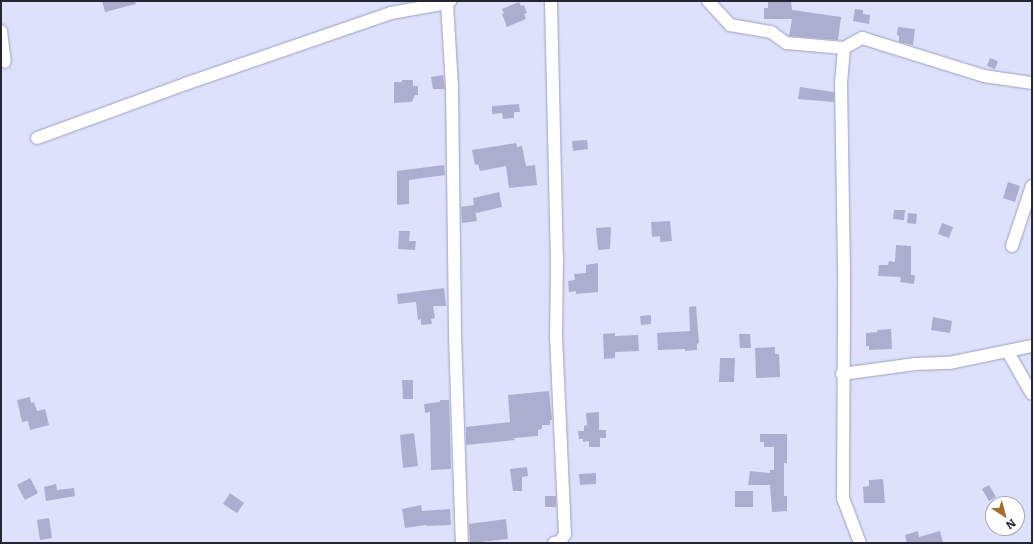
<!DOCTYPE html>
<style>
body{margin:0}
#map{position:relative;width:1033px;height:544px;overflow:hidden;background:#dee1fc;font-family:Literata,serif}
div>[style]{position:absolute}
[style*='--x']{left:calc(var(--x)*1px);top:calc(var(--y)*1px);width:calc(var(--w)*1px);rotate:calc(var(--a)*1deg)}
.building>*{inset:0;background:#abaece}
.roads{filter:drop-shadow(0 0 1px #9c9fbf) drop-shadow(0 0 1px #9c9fbf)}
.street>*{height:12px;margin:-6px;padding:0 6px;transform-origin:6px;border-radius:6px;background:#fff}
span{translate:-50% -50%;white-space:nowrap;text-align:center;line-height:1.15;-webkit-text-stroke:3.5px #fff;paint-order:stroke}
.frame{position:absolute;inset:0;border:2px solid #252633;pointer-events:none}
.north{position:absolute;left:985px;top:496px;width:40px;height:40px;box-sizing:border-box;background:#fff;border:1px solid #a8a8ad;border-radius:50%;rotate:144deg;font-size:11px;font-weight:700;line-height:16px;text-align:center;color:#252633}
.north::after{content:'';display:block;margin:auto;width:14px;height:18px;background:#a47029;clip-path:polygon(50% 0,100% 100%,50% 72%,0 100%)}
</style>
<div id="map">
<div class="building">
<i style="clip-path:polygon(102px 1px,135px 1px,136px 4px,105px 12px)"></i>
<i style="clip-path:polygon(768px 1px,791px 1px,792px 10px,841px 17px,838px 40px,789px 36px,792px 19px,764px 19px,764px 8px,768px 8px)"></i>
<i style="clip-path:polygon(519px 2px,521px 6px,524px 5px,527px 13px,524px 14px,526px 19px,507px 27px,502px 14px,504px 14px,502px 9px)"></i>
<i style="clip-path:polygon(855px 9px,863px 10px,863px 14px,870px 15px,869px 24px,853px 21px)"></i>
<i style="clip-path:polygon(898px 27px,915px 29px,913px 45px,899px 42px,899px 36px,897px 35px)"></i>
<i style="clip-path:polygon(990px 58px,998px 61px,995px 69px,987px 66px)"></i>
<i style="clip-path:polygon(443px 75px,445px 89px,433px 89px,431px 77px)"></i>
<i style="clip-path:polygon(402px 80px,413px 80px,413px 86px,418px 86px,418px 95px,415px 95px,412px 102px,394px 103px,394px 82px,402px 82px)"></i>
<i style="clip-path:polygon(800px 87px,834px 92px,834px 102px,798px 99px)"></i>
<i style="clip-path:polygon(519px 104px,520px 112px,514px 112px,514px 118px,503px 119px,502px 113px,492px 114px,492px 106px)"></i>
<i style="clip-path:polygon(587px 140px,588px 149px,573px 151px,572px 141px)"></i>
<i style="clip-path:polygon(516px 143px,517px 147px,522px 146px,526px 166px,535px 165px,537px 185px,509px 188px,506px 166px,480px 171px,478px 164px,475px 165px,472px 150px)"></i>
<i style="clip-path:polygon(444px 165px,445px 175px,409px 180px,409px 204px,397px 205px,397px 171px)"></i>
<i style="clip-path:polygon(1008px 182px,1020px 186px,1015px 202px,1003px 198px)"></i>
<i style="clip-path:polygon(499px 192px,502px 207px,476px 213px,475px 210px,477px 221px,462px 223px,461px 207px,474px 205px,473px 198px)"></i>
<i style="clip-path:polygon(894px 210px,905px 210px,904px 220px,893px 219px)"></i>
<i style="clip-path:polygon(908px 213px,917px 214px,916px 224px,907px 223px)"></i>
<i style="clip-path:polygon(670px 221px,672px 241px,660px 242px,660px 236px,652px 237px,651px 222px)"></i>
<i style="clip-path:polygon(942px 223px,953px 227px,949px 238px,938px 234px)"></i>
<i style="clip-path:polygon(611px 227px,610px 249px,598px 250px,596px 228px)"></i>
<i style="clip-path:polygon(399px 231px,410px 231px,409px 241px,416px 241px,415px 250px,398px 249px)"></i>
<i style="clip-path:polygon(896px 245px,911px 246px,911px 275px,915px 275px,914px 284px,900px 282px,901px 277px,878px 276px,879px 265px,888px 265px,889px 261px,895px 262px)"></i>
<i style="clip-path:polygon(598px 263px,598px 292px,576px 294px,576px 291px,569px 292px,568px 281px,575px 280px,574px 274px,586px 273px,586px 265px)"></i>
<i style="clip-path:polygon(444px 288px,446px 306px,433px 306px,435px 318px,431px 319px,432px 324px,421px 325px,421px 319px,418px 320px,416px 302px,398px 304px,397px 294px)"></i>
<i style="clip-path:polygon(696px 306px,699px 343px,697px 344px,697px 350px,685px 351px,685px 349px,658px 350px,657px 333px,690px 331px,689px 307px)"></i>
<i style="clip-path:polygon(651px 315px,651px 324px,641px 325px,640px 316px)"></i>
<i style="clip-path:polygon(933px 317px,952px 321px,950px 333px,931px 330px)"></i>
<i style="clip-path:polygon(891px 329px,892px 349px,869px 350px,869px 346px,866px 346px,866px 333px,877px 332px,877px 330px)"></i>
<i style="clip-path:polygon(615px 333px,615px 336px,638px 335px,639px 351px,615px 352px,615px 358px,604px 359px,603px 334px)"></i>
<i style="clip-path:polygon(739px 334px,750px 334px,751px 348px,740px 348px)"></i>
<i style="clip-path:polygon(775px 347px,775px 354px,779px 354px,780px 377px,756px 378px,755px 348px)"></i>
<i style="clip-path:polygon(720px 358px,735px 358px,734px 382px,719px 382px)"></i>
<i style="clip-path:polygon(402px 380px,413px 380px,413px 399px,403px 399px)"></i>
<i style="clip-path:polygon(549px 391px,552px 420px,550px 420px,550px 425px,542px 425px,542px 429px,538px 430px,538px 436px,514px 438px,515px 440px,466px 445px,466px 427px,510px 422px,508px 395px)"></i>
<i style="clip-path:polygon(30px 397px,31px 403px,34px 402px,37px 411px,45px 409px,49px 425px,30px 430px,28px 421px,22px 422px,17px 400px)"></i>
<i style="clip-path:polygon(440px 400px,449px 400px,451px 469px,431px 470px,430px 412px,425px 413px,424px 404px,440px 402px)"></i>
<i style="clip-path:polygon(599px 412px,599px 430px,606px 430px,606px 438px,600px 438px,600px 447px,589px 447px,589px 441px,583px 442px,583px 439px,579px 439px,578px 431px,584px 431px,584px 426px,587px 425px,586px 413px)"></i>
<i style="clip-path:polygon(414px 433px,418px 466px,403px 468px,400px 435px)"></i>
<i style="clip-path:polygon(760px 434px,787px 434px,787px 463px,784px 463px,784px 496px,787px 496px,787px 511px,772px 512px,770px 485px,748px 485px,750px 471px,770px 473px,770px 470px,774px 470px,774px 447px,764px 447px,764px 442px,760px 442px)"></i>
<i style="clip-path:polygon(527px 467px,528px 476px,522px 477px,522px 491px,513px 491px,510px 469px)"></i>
<i style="clip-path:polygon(596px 473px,596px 484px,580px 485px,579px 474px)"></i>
<i style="clip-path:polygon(30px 478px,38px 493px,25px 500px,17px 485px)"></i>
<i style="clip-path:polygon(883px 479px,885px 503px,864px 503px,863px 487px,869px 486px,869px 480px)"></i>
<i style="clip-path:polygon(56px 484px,57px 490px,74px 488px,75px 496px,46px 501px,44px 487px)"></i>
<i style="clip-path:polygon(989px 485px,996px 497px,989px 501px,982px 489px)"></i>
<i style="clip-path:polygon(735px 491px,753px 491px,753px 507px,735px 507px)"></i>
<i style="clip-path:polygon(230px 493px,244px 503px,237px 513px,223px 504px)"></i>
<i style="clip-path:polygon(545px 496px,556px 496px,556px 507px,545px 507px)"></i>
<i style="clip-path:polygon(421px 505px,422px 511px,450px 509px,451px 525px,427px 526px,426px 525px,405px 528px,402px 509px)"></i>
<i style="clip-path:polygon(49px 518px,52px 538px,40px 540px,37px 520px)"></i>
<i style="clip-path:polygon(506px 519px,508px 539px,470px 543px,469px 524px)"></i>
<i style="clip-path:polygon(918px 531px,919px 537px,940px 531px,943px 543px,907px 543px,905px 535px)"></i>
</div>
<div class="roads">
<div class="street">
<i style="--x:551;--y:1;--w:257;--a:88.7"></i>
<i style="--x:557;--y:258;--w:78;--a:90.7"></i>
<i style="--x:556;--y:336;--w:198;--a:87.4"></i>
<i style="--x:565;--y:534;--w:9;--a:122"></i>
<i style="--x:560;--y:542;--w:6;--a:171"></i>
<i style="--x:708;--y:1;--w:33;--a:47"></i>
<i style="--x:730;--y:25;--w:42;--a:9.7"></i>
<i style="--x:771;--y:32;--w:19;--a:36"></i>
<i style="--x:786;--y:43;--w:58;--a:4.9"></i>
<i style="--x:447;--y:3;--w:83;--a:86.6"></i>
<i style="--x:452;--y:86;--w:250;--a:89.3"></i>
<i style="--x:455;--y:336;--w:207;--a:88.1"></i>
<i style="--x:1;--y:31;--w:31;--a:83"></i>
<i style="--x:37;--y:138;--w:158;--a:-20"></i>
<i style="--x:185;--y:84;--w:218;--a:-19"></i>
<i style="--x:391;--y:13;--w:57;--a:-10.1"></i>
<i style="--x:447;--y:3;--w:4;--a:-34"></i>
<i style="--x:1012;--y:246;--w:63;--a:-71.6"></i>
<i style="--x:1008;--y:352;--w:48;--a:60.3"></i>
<i style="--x:842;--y:374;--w:74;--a:-7.8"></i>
<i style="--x:915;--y:364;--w:34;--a:-2"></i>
<i style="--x:949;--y:363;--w:85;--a:-11.6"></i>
<i style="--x:860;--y:543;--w:48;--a:-110.7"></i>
<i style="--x:843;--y:498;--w:227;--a:-89.7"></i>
<i style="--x:844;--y:271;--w:188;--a:-90.9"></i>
<i style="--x:841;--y:83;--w:35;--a:-85"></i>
<i style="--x:844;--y:48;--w:21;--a:-29"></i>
<i style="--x:862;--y:38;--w:128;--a:17.3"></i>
<i style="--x:984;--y:76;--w:49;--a:8.3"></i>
</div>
</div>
<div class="frame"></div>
<div class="north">N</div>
</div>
